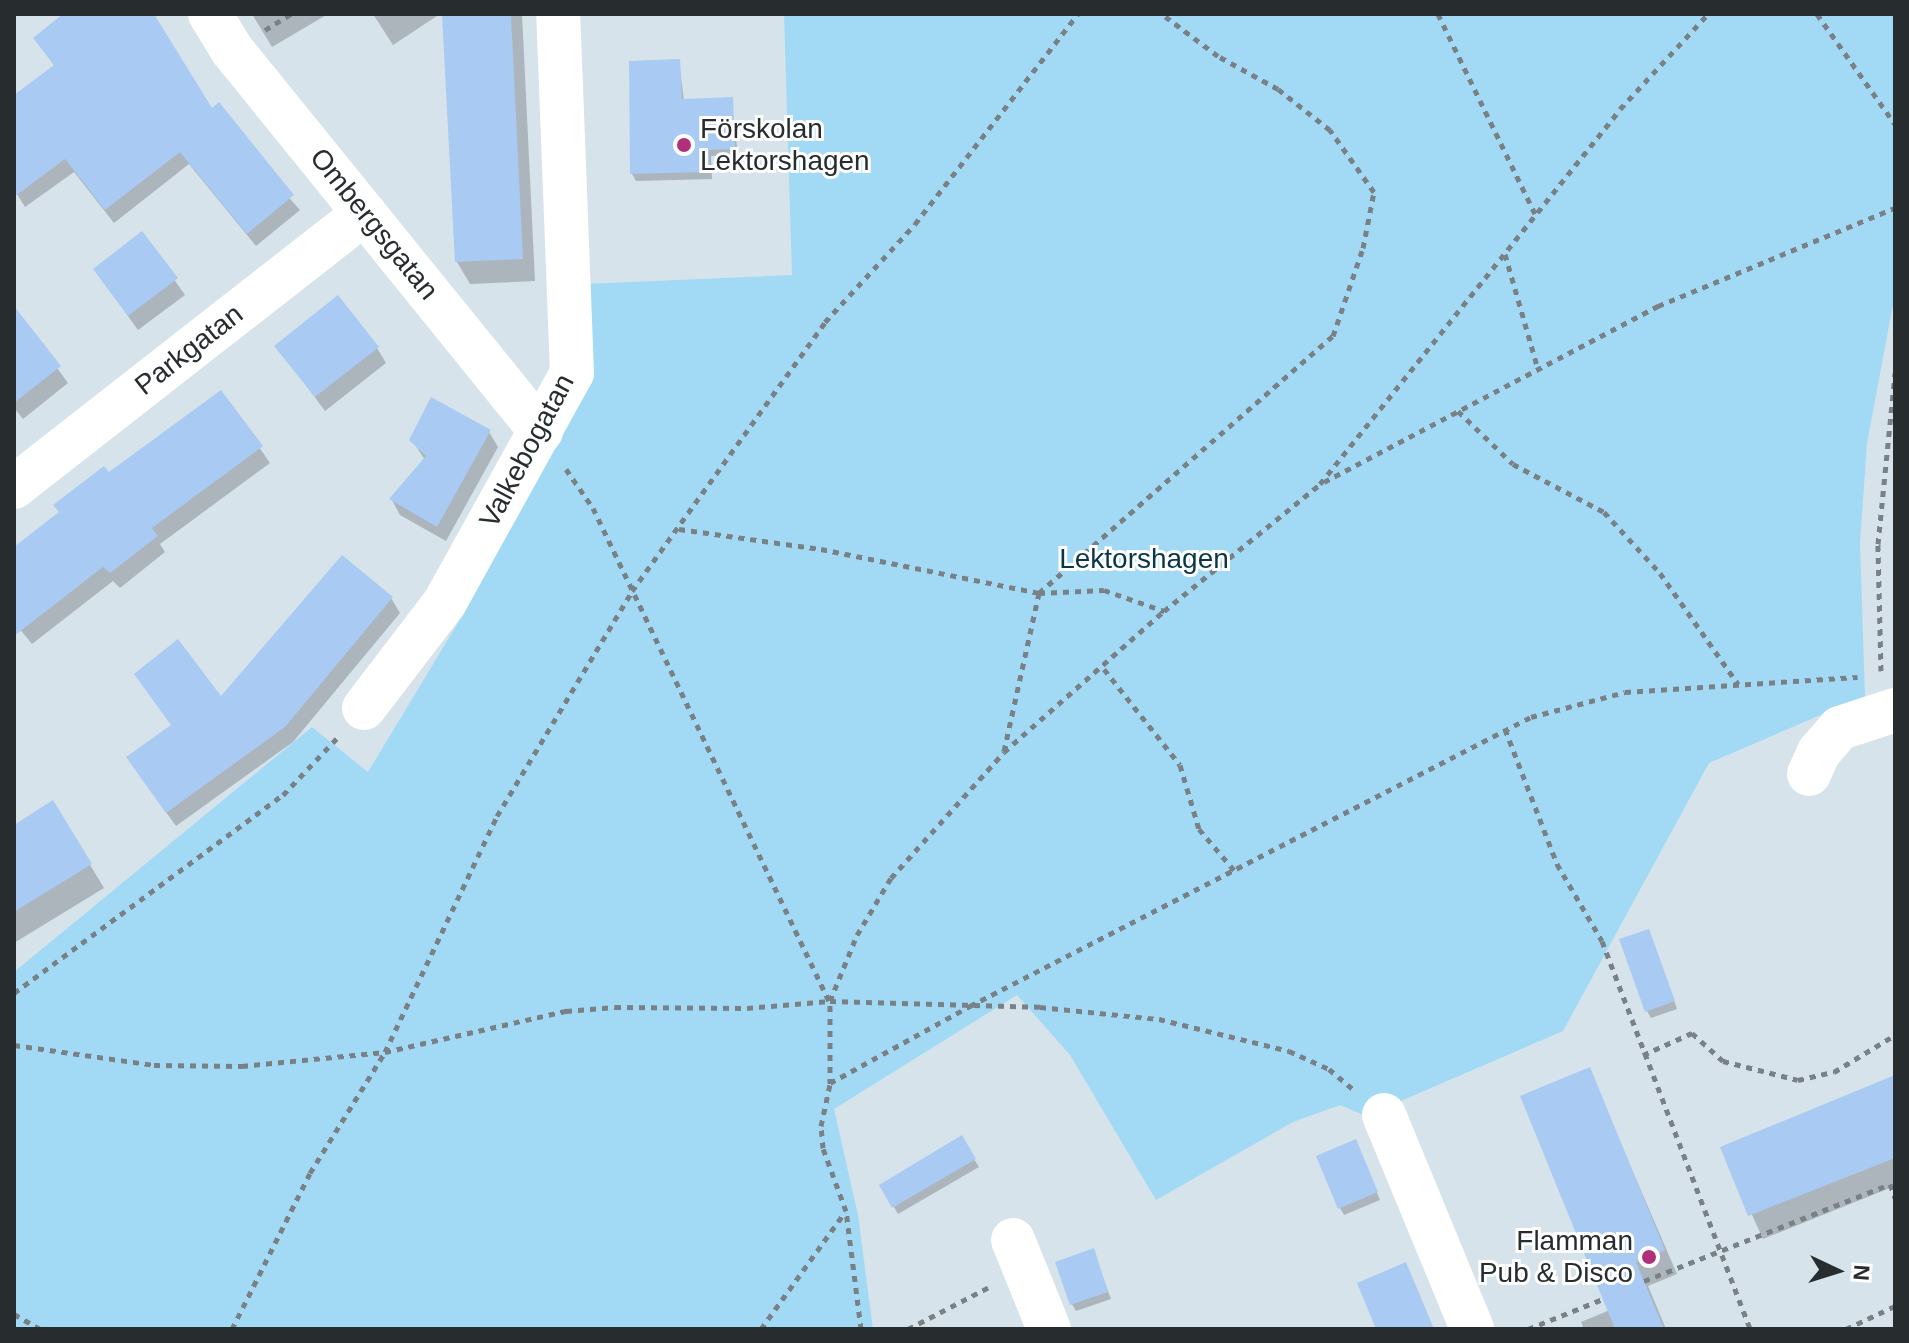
<!DOCTYPE html>
<meta charset="utf-8">
<style>
body{margin:0}
#map{position:relative;width:1909px;height:1343px;overflow:hidden;background:#d6e3ea;font-family:Arial,sans-serif}
div>[style]{position:absolute}
[style*='--x']{left:calc(var(--x)*1px);top:calc(var(--y)*1px);width:calc(var(--w)*1px);rotate:calc(var(--a)*1deg)}
.green>*{inset:0;background:#a2daf6}
.shadow>*{inset:0;background:#0003}
.building>*{inset:0;background:#a9caf2}
.path>*{height:5px;margin-top:-2.5px;transform-origin:0;background:repeating-linear-gradient(90deg,#798186 0 6px,transparent 0 12px)}
.minor>*{height:44px;margin:-22px;padding:0 22px;transform-origin:22px;border-radius:22px;background:#fff}
.dots>*{width:22px;height:22px;translate:-50% -50%;box-sizing:border-box;border:4px solid #fff;border-radius:50%}
span{translate:-50% -50%;white-space:nowrap;text-align:center;line-height:1.15;-webkit-text-stroke:6px #fff;paint-order:stroke}
.poi-label{font-size:28px;color:#272c2f}
.left{translate:0 -50%;text-align:left}
.right{translate:-100% -50%;text-align:right}
.street-label{font-size:28px;color:#272c2f}
.park-label{font-size:28px;color:#093648}
.frame{position:absolute;inset:0;border:16px solid #272c2f;pointer-events:none}
.north{position:absolute;left:1797px;top:1231px;width:80px;height:80px;-webkit-text-stroke:6px #fff;paint-order:stroke;rotate:94deg;font-size:22px;font-weight:700;line-height:32px;text-align:center;color:#272c2f}
.north::after{content:'';display:block;margin:auto;width:28px;height:36px;background:#272c2f;clip-path:polygon(50% 0,100% 100%,50% 72%,0 100%)}
</style>
<div id="map">
<div class="green">
<i style="clip-path:polygon(784px 14px,1895px 14px,1895px 294px,1867px 443px,1860px 543px,1865px 696px,1709px 763px,1563px 1031px,1366px 1116px,1340px 1105px,1293px 1122px,1156px 1200px,1070px 1055px,1017px 995px,834px 1109px,858px 1215px,873px 1329px,14px 1329px,14px 972px,312px 727px,368px 772px,467px 608px,589px 383px,585px 284px,792px 275px)"></i>
</div>
<div class="shadow">
<i style="clip-path:polygon(70px 14px,152px 14px,212px 111px,300px 210px,256px 246px,189px 164px,114px 223px,74px 172px,25px 207px,14px 189px,14px 98px,55px 67px,35px 38px)"></i>
<i style="clip-path:polygon(252px 14px,328px 14px,272px 47px)"></i>
<i style="clip-path:polygon(373px 14px,440px 14px,393px 45px)"></i>
<i style="clip-path:polygon(444px 14px,522px 14px,535px 281px,470px 284px,457px 262px)"></i>
<i style="clip-path:polygon(679px 61px,684px 101px,731px 99px,738px 155px,711px 156px,712px 179px,636px 181px,632px 174px)"></i>
<i style="clip-path:polygon(142px 234px,185px 295px,138px 330px,95px 270px)"></i>
<i style="clip-path:polygon(28px 328px,68px 383px,23px 419px,14px 408px,14px 339px)"></i>
<i style="clip-path:polygon(277px 346px,377px 348px,386px 363px,325px 411px)"></i>
<i style="clip-path:polygon(221px 392px,270px 463px,160px 544px,165px 552px,120px 588px,113px 581px,32px 644px,14px 622px,14px 550px)"></i>
<i style="clip-path:polygon(489px 432px,498px 447px,446px 541px,400px 515px,392px 500px,425px 460px,412px 440px)"></i>
<i style="clip-path:polygon(391px 598px,400px 613px,293px 742px,176px 826px,137px 772px,172px 726px,136px 674px,221px 699px)"></i>
<i style="clip-path:polygon(52px 802px,104px 888px,14px 943px,14px 826px)"></i>
<i style="clip-path:polygon(1652px 938px,1677px 1009px,1651px 1018px,1647px 1011px)"></i>
<i style="clip-path:polygon(1589px 1070px,1677px 1274px,1648px 1286px,1666px 1329px,1584px 1329px,1581px 1322px,1610px 1310px)"></i>
<i style="clip-path:polygon(1895px 1077px,1895px 1186px,1763px 1239px,1722px 1149px)"></i>
<i style="clip-path:polygon(961px 1138px,979px 1167px,898px 1214px,882px 1186px)"></i>
<i style="clip-path:polygon(1359px 1149px,1380px 1200px,1344px 1215px,1340px 1208px)"></i>
<i style="clip-path:polygon(1093px 1251px,1111px 1299px,1076px 1311px,1072px 1304px)"></i>
</div>
<div class="building">
<i style="clip-path:polygon(63px 14px,154px 14px,212px 108px,219px 102px,294px 195px,247px 234px,180px 152px,105px 210px,65px 159px,14px 197px,14px 95px,54px 65px,33px 38px)"></i>
<i style="clip-path:polygon(442px 14px,511px 14px,523px 259px,455px 262px)"></i>
<i style="clip-path:polygon(680px 59px,682px 99px,733px 97px,735px 149px,709px 150px,709px 172px,630px 174px,629px 61px)"></i>
<i style="clip-path:polygon(142px 231px,178px 278px,128px 316px,93px 269px)"></i>
<i style="clip-path:polygon(338px 295px,379px 347px,315px 397px,274px 346px)"></i>
<i style="clip-path:polygon(14px 306px,61px 366px,14px 403px)"></i>
<i style="clip-path:polygon(221px 390px,263px 446px,152px 528px,158px 536px,110px 573px,103px 567px,14px 636px,14px 547px,59px 512px,53px 505px,104px 466px,109px 472px)"></i>
<i style="clip-path:polygon(431px 397px,491px 430px,437px 527px,389px 499px,426px 456px,409px 440px)"></i>
<i style="clip-path:polygon(342px 555px,393px 597px,285px 727px,166px 813px,126px 757px,171px 725px,134px 674px,178px 639px,221px 696px)"></i>
<i style="clip-path:polygon(53px 800px,92px 864px,14px 912px,14px 825px)"></i>
<i style="clip-path:polygon(1649px 929px,1675px 1001px,1645px 1012px,1619px 939px)"></i>
<i style="clip-path:polygon(1590px 1067px,1665px 1250px,1636px 1262px,1664px 1329px,1615px 1329px,1520px 1096px)"></i>
<i style="clip-path:polygon(1895px 1075px,1895px 1158px,1748px 1216px,1720px 1147px)"></i>
<i style="clip-path:polygon(962px 1135px,976px 1159px,892px 1208px,879px 1185px)"></i>
<i style="clip-path:polygon(1356px 1139px,1378px 1192px,1338px 1209px,1316px 1156px)"></i>
<i style="clip-path:polygon(1094px 1248px,1108px 1292px,1070px 1305px,1055px 1262px)"></i>
<i style="clip-path:polygon(1406px 1262px,1434px 1329px,1376px 1329px,1357px 1283px)"></i>
</div>
<div class="path">
<i style="--x:1438;--y:14;--w:225;--a:64.1"></i>
<i style="--x:1817;--y:14;--w:135;--a:54.7"></i>
<i style="--x:265;--y:30;--w:31;--a:-32"></i>
<i style="--x:1505;--y:254;--w:120;--a:74"></i>
<i style="--x:1458;--y:411;--w:76;--a:43.9"></i>
<i style="--x:1513;--y:464;--w:103;--a:27.8"></i>
<i style="--x:1604;--y:512;--w:83;--a:47.4"></i>
<i style="--x:1660;--y:573;--w:136;--a:54.9"></i>
<i style="--x:566;--y:469;--w:47;--a:55.3"></i>
<i style="--x:593;--y:508;--w:547;--a:64.42"></i>
<i style="--x:1324;--y:482;--w:378;--a:-27.8"></i>
<i style="--x:1658;--y:306;--w:256;--a:-22.5"></i>
<i style="--x:679;--y:529;--w:143;--a:8"></i>
<i style="--x:821;--y:549;--w:222;--a:11.4"></i>
<i style="--x:1039;--y:593;--w:65;--a:-2.6"></i>
<i style="--x:1104;--y:590;--w:64;--a:19.3"></i>
<i style="--x:1104;--y:669;--w:122;--a:51.6"></i>
<i style="--x:1180;--y:765;--w:67;--a:73.5"></i>
<i style="--x:1199;--y:829;--w:54;--a:49.5"></i>
<i style="--x:1881;--y:671;--w:127;--a:-91.4"></i>
<i style="--x:1878;--y:544;--w:172;--a:-84.3"></i>
<i style="--x:1505;--y:729;--w:145;--a:68.9"></i>
<i style="--x:1557;--y:864;--w:89;--a:59.7"></i>
<i style="--x:1602;--y:941;--w:415;--a:69.1"></i>
<i style="--x:1004;--y:751;--w:162;--a:-77.5"></i>
<i style="--x:1039;--y:593;--w:390;--a:-41.2"></i>
<i style="--x:1333;--y:336;--w:93;--a:-71.2"></i>
<i style="--x:1363;--y:248;--w:57;--a:-78.9"></i>
<i style="--x:1374;--y:192;--w:76;--a:-125.4"></i>
<i style="--x:1330;--y:130;--w:66;--a:-141.7"></i>
<i style="--x:1278;--y:89;--w:68;--a:-151.2"></i>
<i style="--x:1218;--y:56;--w:70;--a:-143.1"></i>
<i style="--x:14;--y:993;--w:334;--a:-36.4"></i>
<i style="--x:283;--y:795;--w:81;--a:-46.5"></i>
<i style="--x:14;--y:1045;--w:141;--a:8.1"></i>
<i style="--x:154;--y:1065;--w:88;--a:0.7"></i>
<i style="--x:242;--y:1066;--w:144;--a:-5.6"></i>
<i style="--x:385;--y:1052;--w:186;--a:-12.8"></i>
<i style="--x:566;--y:1011;--w:49;--a:-4.7"></i>
<i style="--x:615;--y:1007;--w:132;--a:0.4"></i>
<i style="--x:747;--y:1008;--w:83;--a:-4.8"></i>
<i style="--x:830;--y:1001;--w:210;--a:1.6"></i>
<i style="--x:1040;--y:1007;--w:120;--a:5.8"></i>
<i style="--x:1159;--y:1019;--w:134;--a:13.8"></i>
<i style="--x:1289;--y:1051;--w:44;--a:24.2"></i>
<i style="--x:1329;--y:1069;--w:34;--a:40"></i>
<i style="--x:1643;--y:1055;--w:54;--a:-24.2"></i>
<i style="--x:1692;--y:1033;--w:42;--a:42.1"></i>
<i style="--x:1723;--y:1061;--w:77;--a:14.2"></i>
<i style="--x:1798;--y:1080;--w:37;--a:-13"></i>
<i style="--x:1834;--y:1072;--w:71;--a:-31.2"></i>
<i style="--x:830;--y:1083;--w:160;--a:-28.8"></i>
<i style="--x:970;--y:1006;--w:631;--a:-27.26"></i>
<i style="--x:1531;--y:717;--w:97;--a:-14.9"></i>
<i style="--x:1625;--y:692;--w:233;--a:-3.7"></i>
<i style="--x:1644;--y:1281;--w:264;--a:-21.5"></i>
<i style="--x:1890;--y:1184;--w:15;--a:70"></i>
<i style="--x:14;--y:1314;--w:30;--a:30"></i>
<i style="--x:232;--y:1329;--w:174;--a:-63.4"></i>
<i style="--x:310;--y:1173;--w:142;--a:-58.2"></i>
<i style="--x:385;--y:1052;--w:261;--a:-64.6"></i>
<i style="--x:497;--y:816;--w:262;--a:-59"></i>
<i style="--x:632;--y:591;--w:331;--a:-54.3"></i>
<i style="--x:825;--y:322;--w:133;--a:-47.4"></i>
<i style="--x:915;--y:224;--w:266;--a:-52.2"></i>
<i style="--x:761;--y:1329;--w:144;--a:-54.3"></i>
<i style="--x:861;--y:1329;--w:119;--a:-97.2"></i>
<i style="--x:846;--y:1211;--w:67;--a:-110.1"></i>
<i style="--x:823;--y:1148;--w:22;--a:-95"></i>
<i style="--x:821;--y:1126;--w:43;--a:-77.9"></i>
<i style="--x:830;--y:1084;--w:83;--a:-90"></i>
<i style="--x:830;--y:1001;--w:71;--a:-67.8"></i>
<i style="--x:857;--y:935;--w:66;--a:-59.2"></i>
<i style="--x:891;--y:878;--w:169;--a:-48.1"></i>
<i style="--x:1004;--y:752;--w:213;--a:-41.4"></i>
<i style="--x:1164;--y:611;--w:201;--a:-39.1"></i>
<i style="--x:1320;--y:484;--w:480;--a:-51.3"></i>
<i style="--x:1620;--y:109;--w:129;--a:-47.2"></i>
<i style="--x:908;--y:1329;--w:91;--a:-27.4"></i>
<i style="--x:1528;--y:1329;--w:81;--a:-21.8"></i>
<i style="--x:1846;--y:1329;--w:54;--a:-25.1"></i>
</div>
<div class="minor">
<i style="--x:210;--y:14;--w:42;--a:58.6"></i>
<i style="--x:232;--y:50;--w:491;--a:51"></i>
<i style="--x:14;--y:487;--w:445;--a:-38"></i>
<i style="--x:364;--y:708;--w:133;--a:-52.6"></i>
<i style="--x:445;--y:602;--w:262;--a:-61"></i>
<i style="--x:572;--y:373;--w:359;--a:-92.2"></i>
<i style="--x:1809;--y:774;--w:24;--a:-66"></i>
<i style="--x:1819;--y:752;--w:32;--a:-49"></i>
<i style="--x:1840;--y:728;--w:58;--a:-18.1"></i>
<i style="--x:1384;--y:1115;--w:231;--a:67.6"></i>
<i style="--x:1013;--y:1240;--w:96;--a:68"></i>
</div>
<div class="dots">
<i style="left:684px;top:145px;background:#b23079"></i>
<i style="left:1649px;top:1257px;background:#b23079"></i>
</div>
<div class="poi-label">
<span class="left" style="left:700px;top:145px">Förskolan<br>Lektorshagen</span>
<span class="right" style="left:1633px;top:1257px">Flamman<br>Pub &amp; Disco</span>
</div>
<div class="street-label">
<span style="left:374px;top:224px;rotate:51deg">Ombergsgatan</span>
<span style="left:189px;top:350px;rotate:-38deg">Parkgatan</span>
<span style="left:527px;top:451px;rotate:-62deg">Valkebogatan</span>
</div>
<div class="park-label">
<span style="left:1144px;top:559px">Lektorshagen</span>
</div>
<div class="frame"></div>
<div class="north">N</div>
</div>
